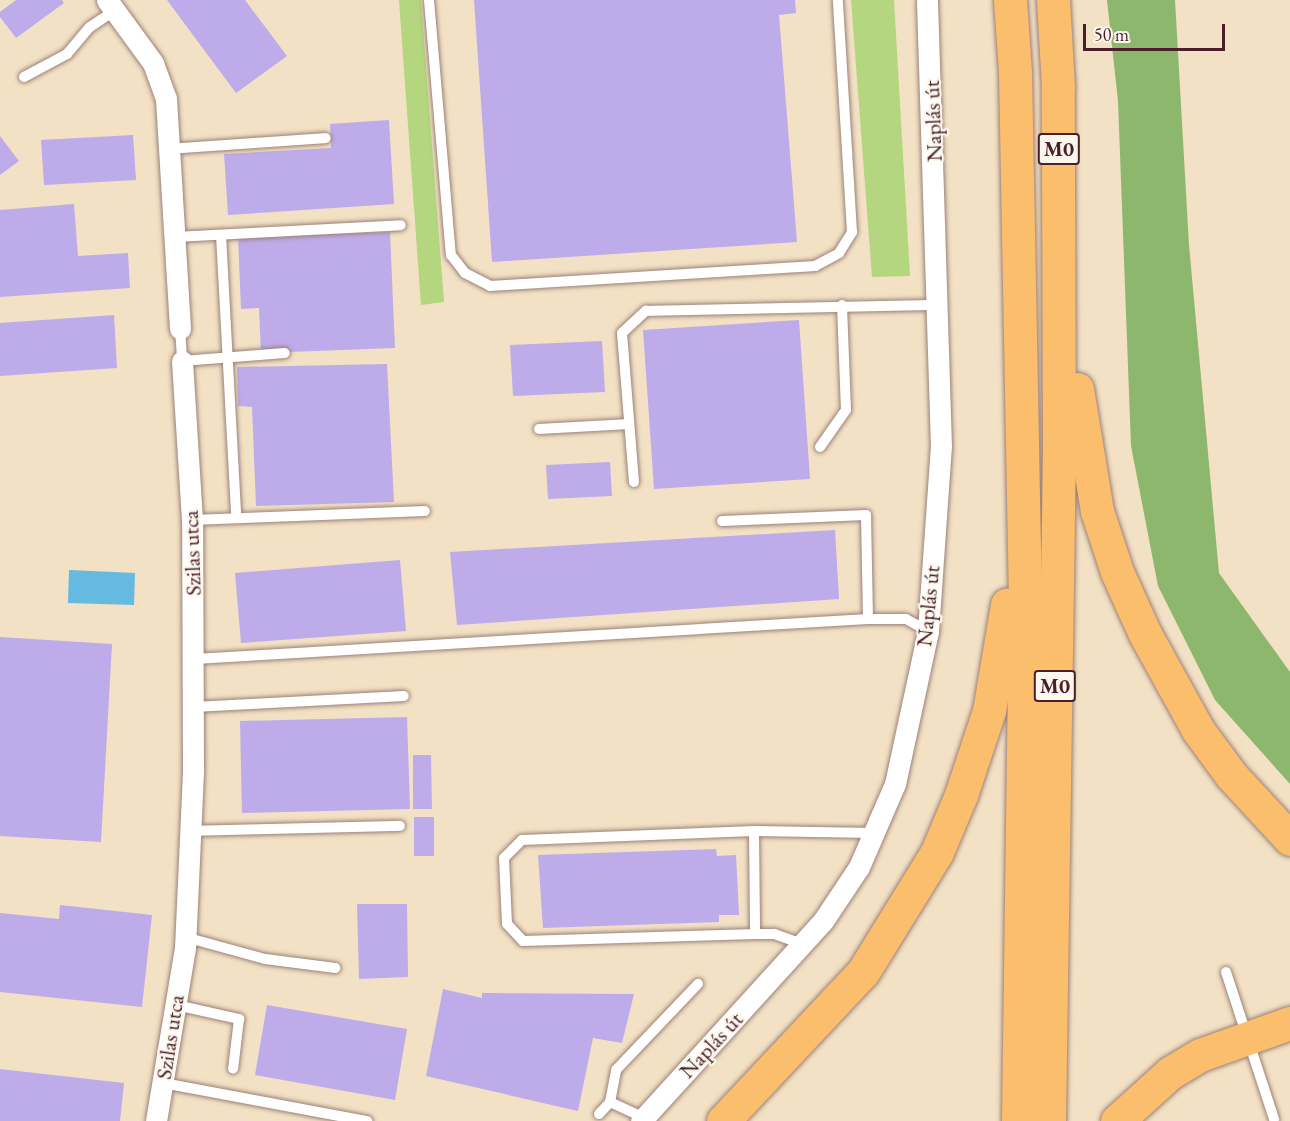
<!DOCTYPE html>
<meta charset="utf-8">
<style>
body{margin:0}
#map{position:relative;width:1290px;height:1121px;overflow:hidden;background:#f2e1c4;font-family:"EB Garamond",serif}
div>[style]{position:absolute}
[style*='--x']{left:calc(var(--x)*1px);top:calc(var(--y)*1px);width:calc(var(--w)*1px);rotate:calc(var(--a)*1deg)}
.green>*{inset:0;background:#b3d67f}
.forest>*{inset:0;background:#8eb76e}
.water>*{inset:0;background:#64bae0}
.building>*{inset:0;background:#beabe9}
.roads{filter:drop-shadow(0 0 2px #9e8078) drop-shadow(0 0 2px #9e8078)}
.service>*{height:10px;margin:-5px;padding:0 5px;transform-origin:5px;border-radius:5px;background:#fff}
.minor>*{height:21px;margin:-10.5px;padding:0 10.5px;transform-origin:10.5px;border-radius:10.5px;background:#fff}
.trunk>*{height:33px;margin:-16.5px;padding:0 16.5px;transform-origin:16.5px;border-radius:16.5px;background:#fabe6d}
span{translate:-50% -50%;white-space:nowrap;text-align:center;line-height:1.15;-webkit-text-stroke:4.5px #fbf7ec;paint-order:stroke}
.shield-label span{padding:2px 4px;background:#fbf7ec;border:2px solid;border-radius:4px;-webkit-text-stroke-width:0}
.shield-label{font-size:21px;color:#4a1f2b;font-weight:700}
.street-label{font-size:22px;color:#4a1f2b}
.scale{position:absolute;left:1083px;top:24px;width:142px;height:27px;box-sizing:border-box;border:3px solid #4a1f2b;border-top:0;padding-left:8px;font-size:18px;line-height:21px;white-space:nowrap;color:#4a1f2b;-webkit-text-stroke:4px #fbf7ec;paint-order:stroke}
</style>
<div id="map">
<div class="green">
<i style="clip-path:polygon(399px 0,421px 0,444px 302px,421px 305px)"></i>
<i style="clip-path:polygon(851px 0,894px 0,910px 276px,872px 277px)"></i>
</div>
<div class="forest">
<i style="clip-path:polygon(1107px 0,1175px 0,1189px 245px,1219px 573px,1290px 672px,1290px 784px,1215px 700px,1158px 586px,1131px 446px,1118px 101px)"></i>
</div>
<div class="water">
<i style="clip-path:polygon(69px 570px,135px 573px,134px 605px,68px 603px)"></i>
</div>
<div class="building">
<i style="clip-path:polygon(16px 0,62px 0,64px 3px,16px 38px,0 17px,0 12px)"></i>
<i style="clip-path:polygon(167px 0,245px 0,287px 56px,236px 93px)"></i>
<i style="clip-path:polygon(474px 0,795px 0,796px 13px,779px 15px,797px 242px,492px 262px)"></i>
<i style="clip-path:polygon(389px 120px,394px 204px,228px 215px,224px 154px,331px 148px,330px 124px)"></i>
<i style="clip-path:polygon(133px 135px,136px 180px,44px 185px,41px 140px)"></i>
<i style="clip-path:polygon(0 136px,19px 161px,0 175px)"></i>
<i style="clip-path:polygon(74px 204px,78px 256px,128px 253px,130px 288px,0 297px,0 210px)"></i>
<i style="clip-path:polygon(390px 232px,395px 348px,261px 353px,259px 308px,241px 309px,238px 237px)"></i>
<i style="clip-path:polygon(114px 315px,117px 368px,0 376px,0 323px)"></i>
<i style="clip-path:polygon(799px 320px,810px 479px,654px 489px,643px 330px)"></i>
<i style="clip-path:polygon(602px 341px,605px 392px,513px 396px,510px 345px)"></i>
<i style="clip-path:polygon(387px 364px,394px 502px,256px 506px,252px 407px,238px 406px,237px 367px)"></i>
<i style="clip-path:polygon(610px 462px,612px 496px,548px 499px,546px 465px)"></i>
<i style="clip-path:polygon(835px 530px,839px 599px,457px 625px,450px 552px)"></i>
<i style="clip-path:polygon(400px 560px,406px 631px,241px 643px,235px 573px)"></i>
<i style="clip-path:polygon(0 637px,112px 644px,101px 842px,0 836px)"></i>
<i style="clip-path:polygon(407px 717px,410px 809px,242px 813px,240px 721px)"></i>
<i style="clip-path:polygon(413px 755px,431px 755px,432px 809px,413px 809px)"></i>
<i style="clip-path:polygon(414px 817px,434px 817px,434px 856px,414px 856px)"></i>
<i style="clip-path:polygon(716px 849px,717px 856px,736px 855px,739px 915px,719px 915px,719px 922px,543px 928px,538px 855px)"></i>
<i style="clip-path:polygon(357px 904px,407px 904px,408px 977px,359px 979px)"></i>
<i style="clip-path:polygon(60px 905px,152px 915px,142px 1007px,0 992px,0 913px,59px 919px)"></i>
<i style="clip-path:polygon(443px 989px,482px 998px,482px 993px,634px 994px,622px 1043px,593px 1038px,578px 1111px,426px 1076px)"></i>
<i style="clip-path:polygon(267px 1005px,407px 1029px,395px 1100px,255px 1075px)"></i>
<i style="clip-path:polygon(0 1069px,124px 1083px,120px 1121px,0 1121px)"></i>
</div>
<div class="roads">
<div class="service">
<i style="--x:429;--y:0;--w:256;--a:85.1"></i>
<i style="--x:451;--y:255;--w:23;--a:52"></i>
<i style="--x:465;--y:273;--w:28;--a:27"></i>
<i style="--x:490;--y:286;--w:326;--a:-3.5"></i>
<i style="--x:815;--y:266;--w:27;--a:-28"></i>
<i style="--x:839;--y:253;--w:25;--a:-58"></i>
<i style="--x:852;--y:232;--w:232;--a:-93.5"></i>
<i style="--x:24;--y:77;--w:49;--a:-28.1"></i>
<i style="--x:67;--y:54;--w:35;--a:-50"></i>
<i style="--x:90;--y:27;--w:29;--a:-34"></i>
<i style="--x:169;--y:149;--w:157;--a:-4"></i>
<i style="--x:221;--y:235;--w:281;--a:86.9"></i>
<i style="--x:175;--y:237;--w:226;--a:-3"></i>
<i style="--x:180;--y:329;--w:32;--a:86"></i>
<i style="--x:182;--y:361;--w:103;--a:-4.4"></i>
<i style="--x:539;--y:429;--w:90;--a:-3.2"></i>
<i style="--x:820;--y:447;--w:45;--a:-54.9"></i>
<i style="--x:846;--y:410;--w:105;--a:-92.2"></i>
<i style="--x:634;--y:482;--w:149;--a:-94.6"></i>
<i style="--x:622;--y:333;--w:33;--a:-43"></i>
<i style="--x:646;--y:311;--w:292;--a:-1.2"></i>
<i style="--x:192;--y:520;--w:233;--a:-2.2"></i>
<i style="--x:722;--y:521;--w:144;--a:-2.4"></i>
<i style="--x:866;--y:515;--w:104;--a:88.9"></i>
<i style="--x:195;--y:659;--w:674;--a:-3.4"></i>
<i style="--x:868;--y:619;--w:38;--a:0"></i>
<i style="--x:906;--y:619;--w:25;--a:29"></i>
<i style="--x:194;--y:707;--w:210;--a:-3"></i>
<i style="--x:190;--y:831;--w:210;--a:-1.4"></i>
<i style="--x:754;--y:831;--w:103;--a:89.4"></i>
<i style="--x:185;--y:937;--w:83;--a:15.4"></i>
<i style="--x:265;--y:959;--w:71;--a:7.3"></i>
<i style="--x:802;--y:944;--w:30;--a:-160"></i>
<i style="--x:774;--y:934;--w:19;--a:180"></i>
<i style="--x:755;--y:934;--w:232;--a:178.3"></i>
<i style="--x:523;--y:941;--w:23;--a:-133"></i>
<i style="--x:507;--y:924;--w:66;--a:-92.6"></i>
<i style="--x:504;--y:858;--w:25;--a:-45"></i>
<i style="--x:522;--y:840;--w:232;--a:-2.2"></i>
<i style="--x:754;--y:831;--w:120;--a:1"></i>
<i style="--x:1226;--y:972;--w:155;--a:71.9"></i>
<i style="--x:176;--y:1005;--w:65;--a:12.5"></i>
<i style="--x:239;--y:1019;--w:50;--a:96.8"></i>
<i style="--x:163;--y:1083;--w:208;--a:10.6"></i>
<i style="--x:610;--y:1102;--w:38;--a:25"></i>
<i style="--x:599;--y:1114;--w:16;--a:-47"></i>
<i style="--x:610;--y:1102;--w:33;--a:-79"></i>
<i style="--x:616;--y:1070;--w:119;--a:-46.4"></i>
</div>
<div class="minor">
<i style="--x:107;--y:0;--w:78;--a:53.9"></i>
<i style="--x:153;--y:63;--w:38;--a:70"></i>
<i style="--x:166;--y:99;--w:230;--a:86.5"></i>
<i style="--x:156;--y:1121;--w:175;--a:-80.5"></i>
<i style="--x:185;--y:948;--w:179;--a:-87.4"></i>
<i style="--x:193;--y:769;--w:249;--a:-90.2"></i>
<i style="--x:192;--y:520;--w:159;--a:-93.6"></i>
<i style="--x:641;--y:1121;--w:270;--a:-47.7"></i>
<i style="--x:823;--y:921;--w:65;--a:-56.3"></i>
<i style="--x:859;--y:867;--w:90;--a:-66.6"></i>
<i style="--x:895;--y:784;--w:157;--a:-77.8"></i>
<i style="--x:928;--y:631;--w:184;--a:-86"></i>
<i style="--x:941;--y:447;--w:447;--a:-91.8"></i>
</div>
<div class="trunk">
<i style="--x:1010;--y:0;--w:72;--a:86"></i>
<i style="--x:1015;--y:72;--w:532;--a:88.92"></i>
<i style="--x:1025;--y:604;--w:517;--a:90.78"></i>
<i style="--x:1077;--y:389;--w:124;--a:80.7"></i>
<i style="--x:1097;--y:511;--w:64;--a:71.8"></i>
<i style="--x:1117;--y:572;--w:68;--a:65.7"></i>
<i style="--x:1145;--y:634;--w:110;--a:61.1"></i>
<i style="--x:1198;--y:730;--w:56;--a:53.7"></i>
<i style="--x:1231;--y:775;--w:87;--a:47.3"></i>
<i style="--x:723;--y:1121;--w:204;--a:-46.8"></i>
<i style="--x:863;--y:972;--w:141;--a:-58.3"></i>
<i style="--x:937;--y:852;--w:62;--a:-67.2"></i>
<i style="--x:961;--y:795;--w:89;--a:-71.6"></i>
<i style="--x:989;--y:711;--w:108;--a:-80.4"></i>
<i style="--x:1049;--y:1121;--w:672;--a:-89.15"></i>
<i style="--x:1059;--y:449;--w:362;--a:-90.2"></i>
<i style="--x:1058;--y:87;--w:87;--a:-93.3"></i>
<i style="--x:1117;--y:1121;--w:72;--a:-42.2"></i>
<i style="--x:1170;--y:1073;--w:35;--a:-31"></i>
<i style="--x:1200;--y:1055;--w:96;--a:-19.6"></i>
</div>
</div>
<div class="shield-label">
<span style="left:1059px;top:149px">M0</span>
<span style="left:1055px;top:686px">M0</span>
</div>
<div class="street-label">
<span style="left:933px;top:121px;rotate:-92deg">Naplás út</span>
<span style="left:192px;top:553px;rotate:-92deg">Szilas utca</span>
<span style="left:928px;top:606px;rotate:-84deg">Naplás út</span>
<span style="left:170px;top:1037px;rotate:-81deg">Szilas utca</span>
<span style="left:711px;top:1045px;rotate:-47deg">Naplás út</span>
</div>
<div class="scale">50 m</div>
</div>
